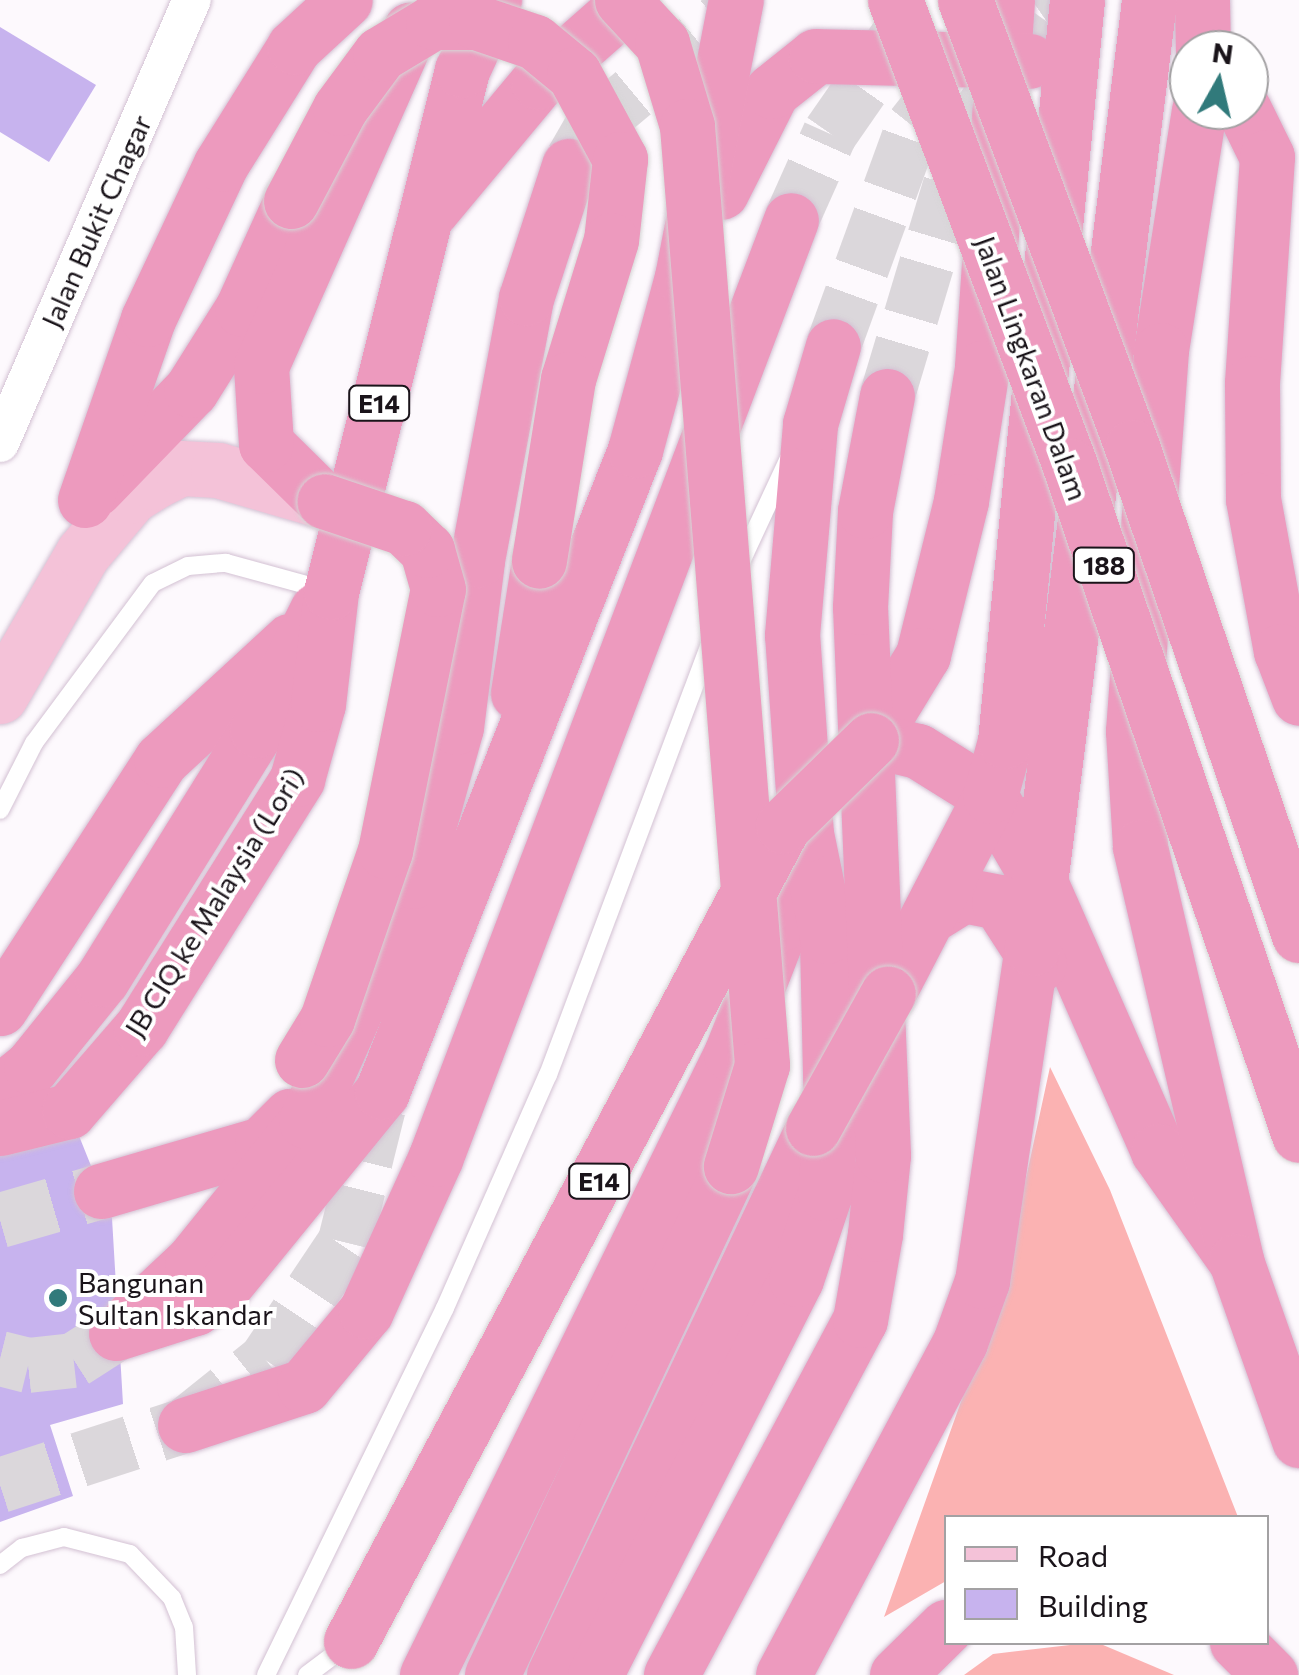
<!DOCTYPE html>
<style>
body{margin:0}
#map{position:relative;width:1299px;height:1675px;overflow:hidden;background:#fdf9fd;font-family:Commissioner,sans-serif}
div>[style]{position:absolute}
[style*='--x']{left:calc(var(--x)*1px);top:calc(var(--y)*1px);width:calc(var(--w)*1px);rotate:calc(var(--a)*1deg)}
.forest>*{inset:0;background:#fbb2b2}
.building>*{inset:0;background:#c7b3ee}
.highway-tunnel>*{height:55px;margin-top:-27.5px;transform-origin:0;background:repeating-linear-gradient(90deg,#dbd7db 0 55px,transparent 0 83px)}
.roads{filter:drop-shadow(0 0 2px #d3c1d3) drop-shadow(0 0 2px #d3c1d3)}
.lane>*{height:18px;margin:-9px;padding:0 9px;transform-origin:9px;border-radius:9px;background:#fff}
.street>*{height:38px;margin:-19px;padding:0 19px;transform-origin:19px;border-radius:19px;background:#fff}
.primary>*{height:55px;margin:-27.5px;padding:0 27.5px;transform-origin:27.5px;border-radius:27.5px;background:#f4c2d8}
.highway>*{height:55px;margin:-27.5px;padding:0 27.5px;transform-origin:27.5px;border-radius:27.5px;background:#ed9abe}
.bridges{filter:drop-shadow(0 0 2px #d6d5d6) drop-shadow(0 0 2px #d6d5d6)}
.highway-bridge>*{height:55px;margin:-27.5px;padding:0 27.5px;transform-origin:27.5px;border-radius:27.5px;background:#ed9abe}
.dots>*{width:28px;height:28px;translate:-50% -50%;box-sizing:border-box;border:5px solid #fff;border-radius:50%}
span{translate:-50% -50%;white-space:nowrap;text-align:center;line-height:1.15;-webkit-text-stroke:8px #fff;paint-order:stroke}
.shield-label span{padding:2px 8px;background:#fff;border:2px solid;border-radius:8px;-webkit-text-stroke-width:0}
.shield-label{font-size:25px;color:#1a141a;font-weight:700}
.street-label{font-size:28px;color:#1a141a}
.poi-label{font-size:28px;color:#1a141a}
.left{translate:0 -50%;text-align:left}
.legend{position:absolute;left:944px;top:1515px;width:325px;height:130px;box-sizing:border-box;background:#fff;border:2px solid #a3a1a3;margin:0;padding:12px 18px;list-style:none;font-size:30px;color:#1a141a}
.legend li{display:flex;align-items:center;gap:20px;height:50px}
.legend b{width:50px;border:2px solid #a3a1a3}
.north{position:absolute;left:1169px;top:30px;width:100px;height:100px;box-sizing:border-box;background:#fff;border:2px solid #a3a1a3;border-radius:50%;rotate:8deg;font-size:28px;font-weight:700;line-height:40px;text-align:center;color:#1a141a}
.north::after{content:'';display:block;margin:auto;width:35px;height:45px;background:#317a7b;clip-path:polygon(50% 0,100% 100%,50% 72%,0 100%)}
</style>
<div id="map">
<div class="forest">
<i style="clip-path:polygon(1050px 1067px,1110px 1190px,1238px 1517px,946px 1518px,946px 1581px,884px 1617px,1003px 1284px)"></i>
<i style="clip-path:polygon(1096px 1642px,1174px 1675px,964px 1675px,993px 1654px)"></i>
</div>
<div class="building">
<i style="clip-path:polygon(0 27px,96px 85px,49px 162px,0 132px)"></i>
<i style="clip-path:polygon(69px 1111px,112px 1218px,123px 1404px,50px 1425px,73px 1496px,0 1522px,0 1134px)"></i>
</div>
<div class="highway-tunnel">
<i style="--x:573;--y:159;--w:36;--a:-60"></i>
<i style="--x:591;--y:128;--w:199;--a:-39.9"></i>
<i style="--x:791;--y:220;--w:95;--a:-65.9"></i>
<i style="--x:830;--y:133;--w:131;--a:-55.2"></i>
<i style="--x:833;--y:346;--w:234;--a:-70"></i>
<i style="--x:913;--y:126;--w:74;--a:-51.6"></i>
<i style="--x:887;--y:396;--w:278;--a:-73.3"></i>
<i style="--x:967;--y:130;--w:135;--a:-54.3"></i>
<i style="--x:1046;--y:20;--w:35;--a:-35"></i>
<i style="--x:0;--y:1220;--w:105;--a:-16"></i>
<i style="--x:0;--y:1358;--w:29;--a:14"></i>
<i style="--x:28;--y:1365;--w:46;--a:-6.2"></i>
<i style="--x:74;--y:1360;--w:50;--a:-32.7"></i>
<i style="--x:0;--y:1485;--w:194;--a:-18"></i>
<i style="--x:185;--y:1425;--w:104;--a:-38.7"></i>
<i style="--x:266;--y:1360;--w:142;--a:-56.2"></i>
<i style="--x:345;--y:1242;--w:154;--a:-76.1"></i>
</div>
<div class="roads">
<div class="lane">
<i style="--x:739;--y:566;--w:123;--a:-65.1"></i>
<i style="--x:0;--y:810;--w:75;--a:-63.1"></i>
<i style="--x:34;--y:743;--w:199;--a:-53.4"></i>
<i style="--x:153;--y:583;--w:39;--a:-26"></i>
<i style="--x:188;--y:566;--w:38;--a:-5"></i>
<i style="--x:226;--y:563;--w:103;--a:15.3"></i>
<i style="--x:0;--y:1565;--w:28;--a:-38"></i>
<i style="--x:22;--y:1548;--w:43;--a:-14.7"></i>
<i style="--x:64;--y:1537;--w:68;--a:14.4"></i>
<i style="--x:130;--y:1554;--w:61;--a:46.3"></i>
<i style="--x:172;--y:1598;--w:31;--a:68"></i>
<i style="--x:184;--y:1627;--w:48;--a:86.4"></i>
<i style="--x:266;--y:1675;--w:408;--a:-64"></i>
<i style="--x:445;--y:1308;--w:255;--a:-66.2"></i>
<i style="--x:548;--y:1075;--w:463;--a:-69.4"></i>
<i style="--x:307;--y:1675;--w:50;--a:-36.9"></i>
</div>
<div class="street">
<i style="--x:0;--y:443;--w:483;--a:-66.6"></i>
</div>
<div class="primary">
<i style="--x:0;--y:696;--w:165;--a:-59.9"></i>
<i style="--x:83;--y:553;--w:75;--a:-49.9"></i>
<i style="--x:131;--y:496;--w:26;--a:-32"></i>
<i style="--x:153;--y:482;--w:31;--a:-27"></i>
<i style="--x:181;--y:468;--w:37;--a:3"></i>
<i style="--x:218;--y:470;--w:110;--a:16.3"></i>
</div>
<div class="highway">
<i style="--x:1007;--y:0;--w:369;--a:93.9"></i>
<i style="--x:982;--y:368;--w:135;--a:99"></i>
<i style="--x:961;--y:501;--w:159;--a:103.9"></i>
<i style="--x:923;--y:655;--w:100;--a:121.5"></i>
<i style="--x:871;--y:740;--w:48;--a:13.2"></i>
<i style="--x:918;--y:751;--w:85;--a:32"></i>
<i style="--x:990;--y:796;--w:99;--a:59.8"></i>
<i style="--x:1040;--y:882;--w:294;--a:66.3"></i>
<i style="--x:1158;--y:1151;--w:135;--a:54.7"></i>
<i style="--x:1202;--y:0;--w:50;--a:88.9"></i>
<i style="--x:1199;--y:110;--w:243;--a:99"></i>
<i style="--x:1161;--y:350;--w:382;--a:94.2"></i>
<i style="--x:1133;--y:731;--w:116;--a:86.5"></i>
<i style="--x:1140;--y:847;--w:425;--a:76.9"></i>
<i style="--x:1236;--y:1261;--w:190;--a:70.6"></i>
<i style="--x:1244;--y:110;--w:52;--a:63.9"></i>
<i style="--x:1267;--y:157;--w:226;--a:93.8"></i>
<i style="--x:1252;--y:383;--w:116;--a:89.5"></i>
<i style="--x:1253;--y:499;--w:155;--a:79.6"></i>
<i style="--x:1281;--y:651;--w:50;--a:69"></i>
<i style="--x:721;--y:192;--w:113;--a:-63.2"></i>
<i style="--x:772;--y:91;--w:56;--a:-38.5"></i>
<i style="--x:816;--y:56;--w:213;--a:1.3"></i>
<i style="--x:432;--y:209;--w:165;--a:-50.2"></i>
<i style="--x:538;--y:82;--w:124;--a:-41.4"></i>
<i style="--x:95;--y:489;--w:138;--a:-45.9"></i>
<i style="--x:191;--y:390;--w:96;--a:-57.8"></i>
<i style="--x:242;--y:309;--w:119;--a:-65.6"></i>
<i style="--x:85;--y:500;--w:192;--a:-70.8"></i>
<i style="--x:148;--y:319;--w:171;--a:-64.8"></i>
<i style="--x:221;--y:164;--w:138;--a:-58"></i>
<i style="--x:294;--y:47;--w:69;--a:-42.7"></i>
<i style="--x:324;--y:501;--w:81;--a:-135.5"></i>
<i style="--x:266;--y:444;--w:78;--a:-93.7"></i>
<i style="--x:261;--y:366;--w:368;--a:-66.1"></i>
<i style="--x:518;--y:693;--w:134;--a:-81"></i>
<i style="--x:931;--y:915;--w:38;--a:-32"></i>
<i style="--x:963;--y:895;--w:37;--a:11"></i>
<i style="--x:999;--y:902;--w:74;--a:57.2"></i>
<i style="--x:888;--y:993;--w:222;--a:-62.6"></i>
<i style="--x:990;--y:796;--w:57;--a:-74.7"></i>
<i style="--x:1005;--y:741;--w:744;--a:-84.45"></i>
<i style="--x:0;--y:1008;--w:296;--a:-57"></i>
<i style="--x:161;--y:760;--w:176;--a:-42.7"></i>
<i style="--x:0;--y:1092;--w:40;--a:-39"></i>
<i style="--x:31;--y:1067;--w:113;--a:-51.1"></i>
<i style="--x:102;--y:979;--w:293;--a:-58.1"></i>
<i style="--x:257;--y:730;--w:134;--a:-63.4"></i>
<i style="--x:0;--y:1128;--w:71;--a:-13.8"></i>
<i style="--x:69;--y:1111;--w:110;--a:-49.1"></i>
<i style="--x:141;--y:1028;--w:294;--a:-57.9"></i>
<i style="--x:297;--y:779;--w:78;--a:-74.4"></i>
<i style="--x:318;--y:704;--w:113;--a:-83.4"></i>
<i style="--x:331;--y:592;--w:538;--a:-75.91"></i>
<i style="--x:462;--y:70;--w:77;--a:-65.4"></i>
<i style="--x:101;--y:1191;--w:168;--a:-16.3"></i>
<i style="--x:262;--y:1144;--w:40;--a:-45"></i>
<i style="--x:131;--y:1319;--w:83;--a:-43.1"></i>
<i style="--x:192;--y:1262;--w:181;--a:-51"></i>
<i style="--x:306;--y:1121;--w:263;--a:-66"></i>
<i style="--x:413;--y:881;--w:160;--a:-74.4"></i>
<i style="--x:456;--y:727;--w:168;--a:-82.8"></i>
<i style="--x:477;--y:560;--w:267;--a:-79.4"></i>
<i style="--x:526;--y:298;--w:139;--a:-72"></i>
<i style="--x:116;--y:1333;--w:83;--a:-17.6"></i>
<i style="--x:195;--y:1308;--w:27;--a:-33"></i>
<i style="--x:218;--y:1293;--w:259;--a:-50.8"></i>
<i style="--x:382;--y:1092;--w:690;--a:-68.49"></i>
<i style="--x:635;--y:450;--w:179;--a:-74.8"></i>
<i style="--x:682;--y:277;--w:282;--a:-79"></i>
<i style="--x:185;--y:1425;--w:125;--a:-18.1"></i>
<i style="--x:304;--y:1386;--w:97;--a:-50.4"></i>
<i style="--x:366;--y:1311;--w:167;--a:-65.6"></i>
<i style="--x:435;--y:1159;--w:1004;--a:-69.24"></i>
<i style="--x:1237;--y:1642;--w:47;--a:45"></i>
<i style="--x:427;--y:1675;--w:691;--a:-63.92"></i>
<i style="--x:731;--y:1054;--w:141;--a:-68.7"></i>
<i style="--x:782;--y:923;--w:84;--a:-74.8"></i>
<i style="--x:492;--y:1675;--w:562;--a:-64.85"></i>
<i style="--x:554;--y:1675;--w:605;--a:-64.66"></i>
<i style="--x:595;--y:1675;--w:444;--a:-63.1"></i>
<i style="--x:796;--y:1279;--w:91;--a:-71.4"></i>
<i style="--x:825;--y:1193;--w:76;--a:-85.5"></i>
<i style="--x:831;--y:1117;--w:181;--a:-91.3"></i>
<i style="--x:827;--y:936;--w:104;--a:-101.6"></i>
<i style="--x:806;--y:834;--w:199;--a:-94"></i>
<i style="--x:792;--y:635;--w:212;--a:-85.1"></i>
<i style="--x:810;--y:424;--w:81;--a:-73.6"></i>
<i style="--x:671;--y:1675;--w:402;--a:-62"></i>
<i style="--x:860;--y:1320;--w:87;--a:-80.1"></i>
<i style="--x:875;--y:1234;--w:79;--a:-84.2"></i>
<i style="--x:883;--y:1155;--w:548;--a:-92.4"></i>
<i style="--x:860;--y:607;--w:96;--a:-87"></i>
<i style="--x:865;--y:511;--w:117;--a:-79.2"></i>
<i style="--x:783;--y:1675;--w:377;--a:-62"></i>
<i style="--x:960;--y:1342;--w:65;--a:-70.2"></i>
<i style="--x:982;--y:1281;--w:337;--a:-81.5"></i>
<i style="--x:1032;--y:948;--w:955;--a:-82.96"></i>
<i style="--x:897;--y:1675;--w:69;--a:-44.4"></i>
</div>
</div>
<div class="bridges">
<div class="highway-bridge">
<i style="--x:622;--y:0;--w:59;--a:47.1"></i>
<i style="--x:662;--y:43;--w:87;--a:73.2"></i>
<i style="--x:687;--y:126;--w:942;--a:85.43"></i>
<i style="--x:762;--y:1065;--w:106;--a:107.1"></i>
<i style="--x:895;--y:0;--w:498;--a:69.4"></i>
<i style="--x:1070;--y:466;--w:707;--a:71.1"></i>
<i style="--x:965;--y:0;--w:477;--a:69.5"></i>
<i style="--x:1132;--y:447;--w:516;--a:71.11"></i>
<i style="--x:291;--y:201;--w:105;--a:-62.2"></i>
<i style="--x:340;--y:108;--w:67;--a:-53.5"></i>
<i style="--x:380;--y:54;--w:62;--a:-31.1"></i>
<i style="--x:433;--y:22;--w:43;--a:0"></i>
<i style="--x:476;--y:22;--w:62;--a:18.7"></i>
<i style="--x:535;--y:42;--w:50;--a:39.4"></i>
<i style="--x:574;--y:74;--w:97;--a:61.6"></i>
<i style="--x:620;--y:159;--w:81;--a:96.3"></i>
<i style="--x:611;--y:240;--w:145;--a:107.2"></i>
<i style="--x:568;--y:379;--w:184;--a:99.1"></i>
<i style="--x:302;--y:1060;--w:48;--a:-58.6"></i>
<i style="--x:327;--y:1019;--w:178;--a:-71"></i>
<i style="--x:385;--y:851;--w:267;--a:-78.6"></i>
<i style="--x:438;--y:589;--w:41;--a:-105.8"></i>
<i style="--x:427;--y:550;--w:32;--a:-136"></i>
<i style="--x:404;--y:528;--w:84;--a:-161.4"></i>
<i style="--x:813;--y:1128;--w:154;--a:-60.9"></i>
<i style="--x:351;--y:1641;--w:922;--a:-62.07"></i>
<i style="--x:783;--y:826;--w:123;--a:-44.3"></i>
</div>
</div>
<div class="dots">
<i style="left:58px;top:1298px;background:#317a7b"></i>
</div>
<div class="shield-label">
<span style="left:379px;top:403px">E14</span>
<span style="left:1104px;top:565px">188</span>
<span style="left:599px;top:1181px">E14</span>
</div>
<div class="street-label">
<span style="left:96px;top:221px;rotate:-66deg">Jalan Bukit Chagar</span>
<span style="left:1032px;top:368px;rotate:70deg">Jalan Lingkaran Dalam</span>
<span style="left:214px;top:902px;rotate:-58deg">JB CIQ ke Malaysia (Lori)</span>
</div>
<div class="poi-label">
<span class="left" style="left:78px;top:1298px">Bangunan<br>Sultan Iskandar</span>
</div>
<ul class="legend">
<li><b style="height:12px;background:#f4c2d8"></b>Road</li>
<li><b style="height:28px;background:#c7b3ee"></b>Building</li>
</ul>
<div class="north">N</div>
</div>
